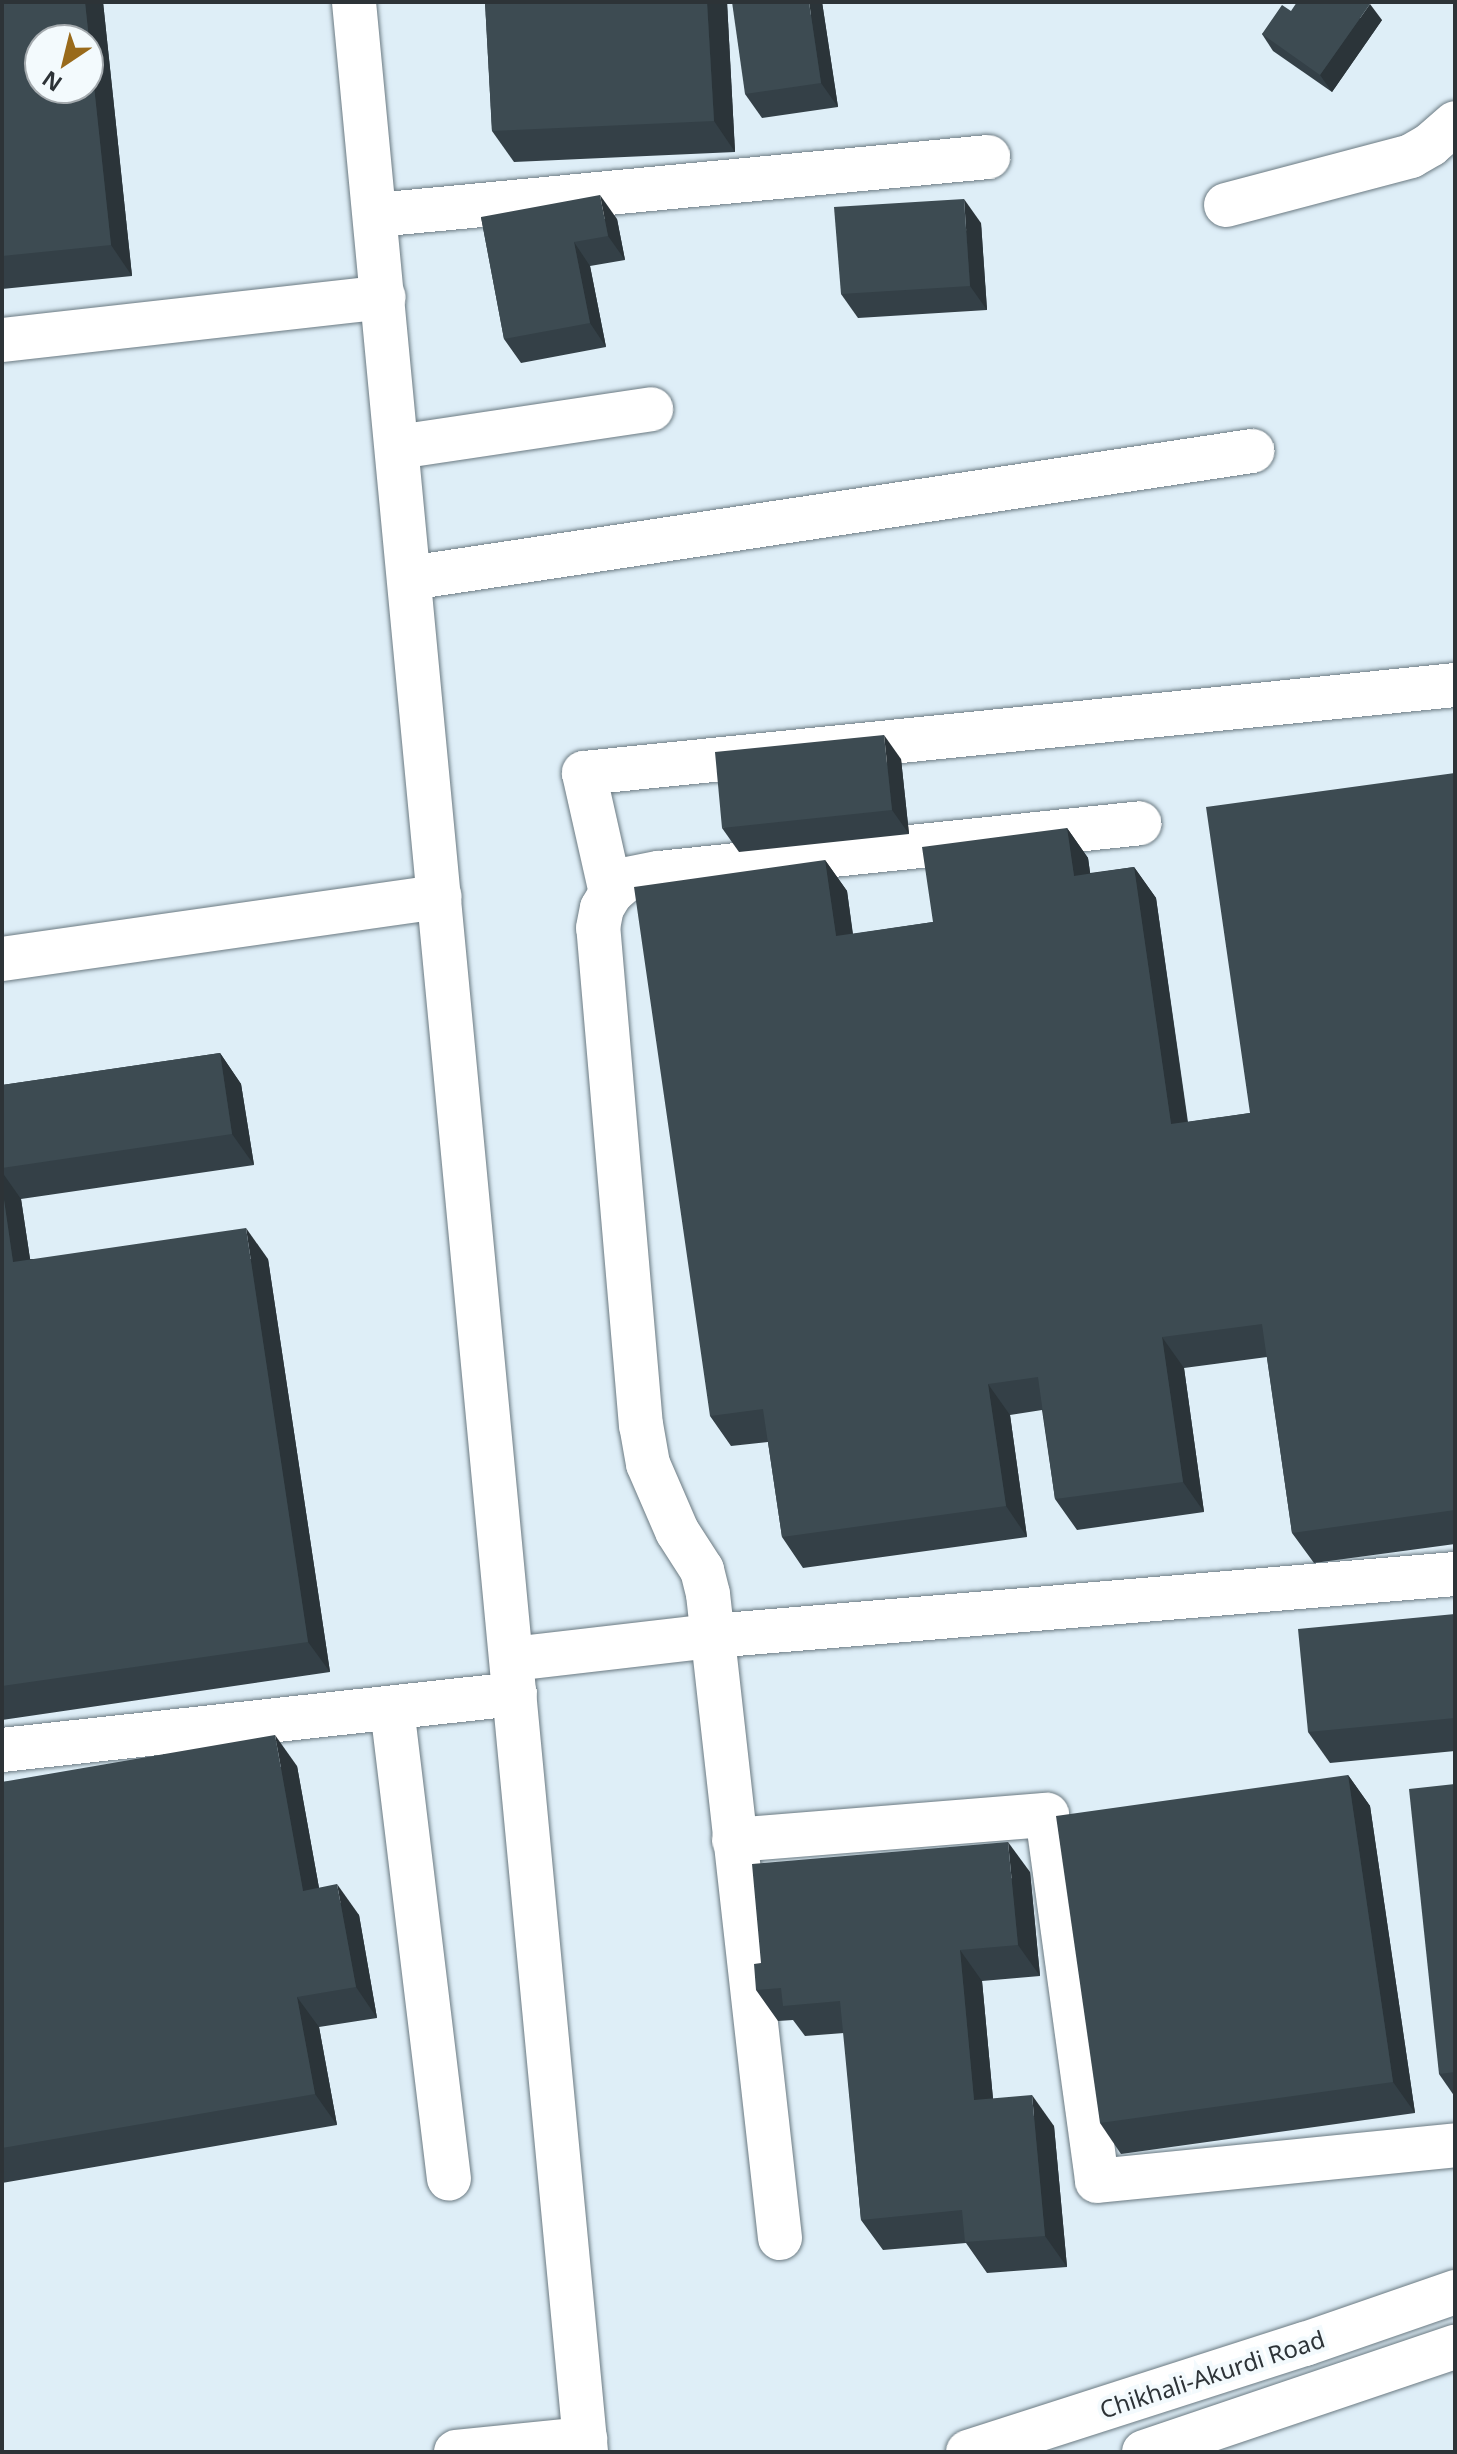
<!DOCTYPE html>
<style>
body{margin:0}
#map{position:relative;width:1457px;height:2454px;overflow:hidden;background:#deeef7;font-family:"Noto Sans",sans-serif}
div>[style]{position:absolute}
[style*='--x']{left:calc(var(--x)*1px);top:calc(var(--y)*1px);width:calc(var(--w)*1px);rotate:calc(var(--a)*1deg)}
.roads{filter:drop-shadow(0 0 2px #6b7a82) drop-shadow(0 0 2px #6b7a82)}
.minor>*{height:44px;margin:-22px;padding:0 22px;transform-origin:22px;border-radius:22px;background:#fff}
.major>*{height:44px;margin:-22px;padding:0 22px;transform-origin:22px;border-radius:22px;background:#fff}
.wall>*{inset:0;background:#344047}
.shaded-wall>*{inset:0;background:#2b3439}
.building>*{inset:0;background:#3d4b52}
span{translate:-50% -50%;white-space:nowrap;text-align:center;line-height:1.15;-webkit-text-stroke:8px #f3fafd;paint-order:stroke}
.street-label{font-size:24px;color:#2d3337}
.frame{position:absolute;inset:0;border:4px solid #2d3337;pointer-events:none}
.north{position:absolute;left:24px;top:24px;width:80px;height:80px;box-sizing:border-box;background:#f3fafd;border:2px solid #a4aaae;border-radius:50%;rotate:215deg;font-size:22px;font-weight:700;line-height:32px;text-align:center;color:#2d3337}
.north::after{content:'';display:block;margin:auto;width:28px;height:36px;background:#996a1b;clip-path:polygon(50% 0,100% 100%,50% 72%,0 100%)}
</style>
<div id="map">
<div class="roads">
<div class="minor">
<i style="--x:354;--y:2;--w:2461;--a:84.59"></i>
<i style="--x:1226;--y:205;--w:191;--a:-14.8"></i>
<i style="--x:1411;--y:156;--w:22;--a:-30"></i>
<i style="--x:1430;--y:145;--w:33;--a:-41"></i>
<i style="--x:376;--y:215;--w:615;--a:-5.41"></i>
<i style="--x:2;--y:340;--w:384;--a:-6.4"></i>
<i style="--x:398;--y:447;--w:256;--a:-8.5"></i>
<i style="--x:410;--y:578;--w:852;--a:-8.58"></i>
<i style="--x:611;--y:893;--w:123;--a:-102.7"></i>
<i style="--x:584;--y:773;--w:875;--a:-5.77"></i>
<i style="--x:2;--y:959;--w:442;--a:-8.1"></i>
<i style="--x:512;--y:1659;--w:201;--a:-6.6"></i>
<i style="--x:712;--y:1636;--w:746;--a:-4.77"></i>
<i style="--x:392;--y:1708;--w:474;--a:83.1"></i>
<i style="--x:2;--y:1750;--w:516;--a:-6.23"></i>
<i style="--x:734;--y:1840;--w:314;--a:-4.6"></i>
<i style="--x:1047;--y:1815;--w:369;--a:82.2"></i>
<i style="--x:1097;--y:2181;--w:360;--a:-5.7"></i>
<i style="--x:780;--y:2238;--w:648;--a:-96.38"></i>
<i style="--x:708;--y:1594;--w:25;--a:-104"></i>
<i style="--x:702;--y:1570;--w:46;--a:-122.7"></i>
<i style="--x:677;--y:1531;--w:73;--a:-113.4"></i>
<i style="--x:648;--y:1464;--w:39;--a:-100"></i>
<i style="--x:641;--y:1426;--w:500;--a:-94.9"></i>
<i style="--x:598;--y:928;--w:20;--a:-79"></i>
<i style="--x:602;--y:908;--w:17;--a:-59"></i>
<i style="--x:611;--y:893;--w:21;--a:-41"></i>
<i style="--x:627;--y:879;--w:33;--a:-11"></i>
<i style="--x:659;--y:873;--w:483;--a:-5.9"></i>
<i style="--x:456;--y:2452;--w:130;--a:-5.8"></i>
</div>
<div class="major">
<i style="--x:968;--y:2452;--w:354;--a:-17.8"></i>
<i style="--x:1305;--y:2344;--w:159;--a:-19.1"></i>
<i style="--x:1144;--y:2452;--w:328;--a:-18.7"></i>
</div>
</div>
<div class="wall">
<i style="clip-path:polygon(2px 2px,103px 2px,132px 276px,2px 289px)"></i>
<i style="clip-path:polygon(485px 2px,727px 2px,735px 152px,514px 162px,492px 131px)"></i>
<i style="clip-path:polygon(822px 2px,838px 107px,762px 118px,745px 94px)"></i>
<i style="clip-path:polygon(1291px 11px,1382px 20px,1332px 92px,1273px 51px,1262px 34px)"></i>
<i style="clip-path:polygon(481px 217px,617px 219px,625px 260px,590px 266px,606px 347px,521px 363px,504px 339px)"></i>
<i style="clip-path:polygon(981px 223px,987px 310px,858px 318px,841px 294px)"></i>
<i style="clip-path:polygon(901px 759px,909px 834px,739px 852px,722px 828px)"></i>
<i style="clip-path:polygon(1455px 773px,1455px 1544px,1314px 1563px,1292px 1533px,1267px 1357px,1184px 1368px,1204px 1512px,1077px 1530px,1055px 1499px,1042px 1410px,1010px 1415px,1027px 1537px,803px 1568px,782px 1537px,768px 1442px,731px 1446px,710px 1416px,825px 860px,847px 891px,853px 934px,933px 922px,1067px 828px,1088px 858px,1090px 873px,1134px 867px,1156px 898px,1188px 1122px,1250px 1113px)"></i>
<i style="clip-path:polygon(220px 1053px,241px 1084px,254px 1165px,21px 1199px,30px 1259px,268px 1259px,330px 1672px,2px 1720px,2px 1085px)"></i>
<i style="clip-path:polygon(1455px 1614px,1455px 1751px,1330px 1763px,1308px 1732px)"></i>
<i style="clip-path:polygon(297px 1766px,319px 1888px,359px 1915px,377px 2018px,319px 2027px,337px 2125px,2px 2183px,2px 1782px)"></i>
<i style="clip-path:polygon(1348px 1775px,1370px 1806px,1415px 2113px,1121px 2154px,1100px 2123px)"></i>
<i style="clip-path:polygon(1455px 1784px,1455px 2097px,1439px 2074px)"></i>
<i style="clip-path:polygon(1030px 1872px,1040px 1976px,982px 1981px,993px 2099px,1054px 2126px,1067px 2267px,987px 2273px,966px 2243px,883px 2250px,861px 2220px,844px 2033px,805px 2036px,793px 2020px,778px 2021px,756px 1990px,761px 1963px)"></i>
</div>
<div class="shaded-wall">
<i style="clip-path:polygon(85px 2px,103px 2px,132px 276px,111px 245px)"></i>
<i style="clip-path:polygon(707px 2px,727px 2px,735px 152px,714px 121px)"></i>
<i style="clip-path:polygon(809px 2px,822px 2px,838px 107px,821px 83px)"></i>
<i style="clip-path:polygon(1370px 4px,1382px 20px,1332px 92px,1320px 75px)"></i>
<i style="clip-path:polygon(600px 195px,617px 219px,625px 260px,608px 236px)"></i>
<i style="clip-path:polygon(964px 199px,981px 223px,987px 310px,970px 286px)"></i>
<i style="clip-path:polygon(574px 242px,590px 266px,606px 347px,590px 323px)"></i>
<i style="clip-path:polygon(884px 735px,901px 759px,909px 834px,892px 810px)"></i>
<i style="clip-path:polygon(1067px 828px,1088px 858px,1095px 907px,1074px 876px)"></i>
<i style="clip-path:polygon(825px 860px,847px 891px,857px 967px,836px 936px)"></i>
<i style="clip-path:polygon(1134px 867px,1156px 898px,1192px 1155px,1171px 1124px)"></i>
<i style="clip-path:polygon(220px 1053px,241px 1084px,254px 1165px,232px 1134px)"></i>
<i style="clip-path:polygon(2px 1172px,21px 1199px,35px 1292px,13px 1262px,2px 1186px)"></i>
<i style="clip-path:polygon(246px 1228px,268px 1259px,330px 1672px,308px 1642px)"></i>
<i style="clip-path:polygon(1162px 1337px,1184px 1368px,1204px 1512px,1183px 1482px)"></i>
<i style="clip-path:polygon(988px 1384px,1010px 1415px,1027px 1537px,1006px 1506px)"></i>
<i style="clip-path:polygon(275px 1735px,297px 1766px,325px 1921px,303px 1891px)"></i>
<i style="clip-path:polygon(1348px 1775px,1370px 1806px,1415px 2113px,1393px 2082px)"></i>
<i style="clip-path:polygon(1008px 1842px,1030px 1872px,1040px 1976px,1018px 1945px)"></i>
<i style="clip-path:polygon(337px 1884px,359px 1915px,377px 2018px,356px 1987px)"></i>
<i style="clip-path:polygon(960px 1950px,982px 1981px,996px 2131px,974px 2100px)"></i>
<i style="clip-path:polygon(297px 1997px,319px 2027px,337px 2125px,315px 2094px)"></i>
<i style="clip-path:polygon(1032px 2095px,1054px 2126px,1067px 2267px,1045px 2236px)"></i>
</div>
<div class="building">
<i style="clip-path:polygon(evenodd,2px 2px,85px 2px,111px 245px,2px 256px,2px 2px,40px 40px,88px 40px,88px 88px,40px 88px,40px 40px)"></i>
<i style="clip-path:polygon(485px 2px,707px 2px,714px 121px,492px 131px)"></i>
<i style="clip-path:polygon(732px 2px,809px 2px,821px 83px,745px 94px)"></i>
<i style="clip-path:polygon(1297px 2px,1368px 2px,1370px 4px,1320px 75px,1262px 34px,1282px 5px,1291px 11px)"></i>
<i style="clip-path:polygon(600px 195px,608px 236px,574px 242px,590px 323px,504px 339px,481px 217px)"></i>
<i style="clip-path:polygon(964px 199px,970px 286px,841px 294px,834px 207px)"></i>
<i style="clip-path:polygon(884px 735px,892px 810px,722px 828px,715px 752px)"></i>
<i style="clip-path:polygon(1455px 773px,1455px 1510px,1292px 1533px,1262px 1324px,1162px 1337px,1183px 1482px,1055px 1499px,1038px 1377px,988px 1384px,1006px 1506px,782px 1537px,763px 1409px,710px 1416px,634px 887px,825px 860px,836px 936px,933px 922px,922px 847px,1067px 828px,1074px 876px,1134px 867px,1171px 1124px,1250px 1113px,1206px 807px)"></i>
<i style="clip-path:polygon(220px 1053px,232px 1134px,2px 1168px,2px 1085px)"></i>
<i style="clip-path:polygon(2px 1186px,13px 1262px,246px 1228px,308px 1642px,2px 1686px)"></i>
<i style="clip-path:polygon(1455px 1614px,1455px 1718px,1308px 1732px,1298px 1629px)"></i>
<i style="clip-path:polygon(275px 1735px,303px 1891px,337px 1884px,356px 1987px,297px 1997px,315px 2094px,2px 2148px,2px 1782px)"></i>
<i style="clip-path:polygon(1348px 1775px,1393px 2082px,1100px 2123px,1056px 1816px)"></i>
<i style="clip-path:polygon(1455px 1784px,1455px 2072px,1439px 2074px,1409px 1789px)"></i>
<i style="clip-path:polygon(1008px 1842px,1018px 1945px,960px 1950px,974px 2100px,1032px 2095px,1045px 2236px,965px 2242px,962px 2210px,861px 2220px,840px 2001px,783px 2006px,781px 1988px,756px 1990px,754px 1964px,761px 1963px,752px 1864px)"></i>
</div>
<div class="street-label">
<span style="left:1212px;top:2374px;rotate:-18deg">Chikhali-Akurdi Road</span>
</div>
<div class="frame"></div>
<div class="north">N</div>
</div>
